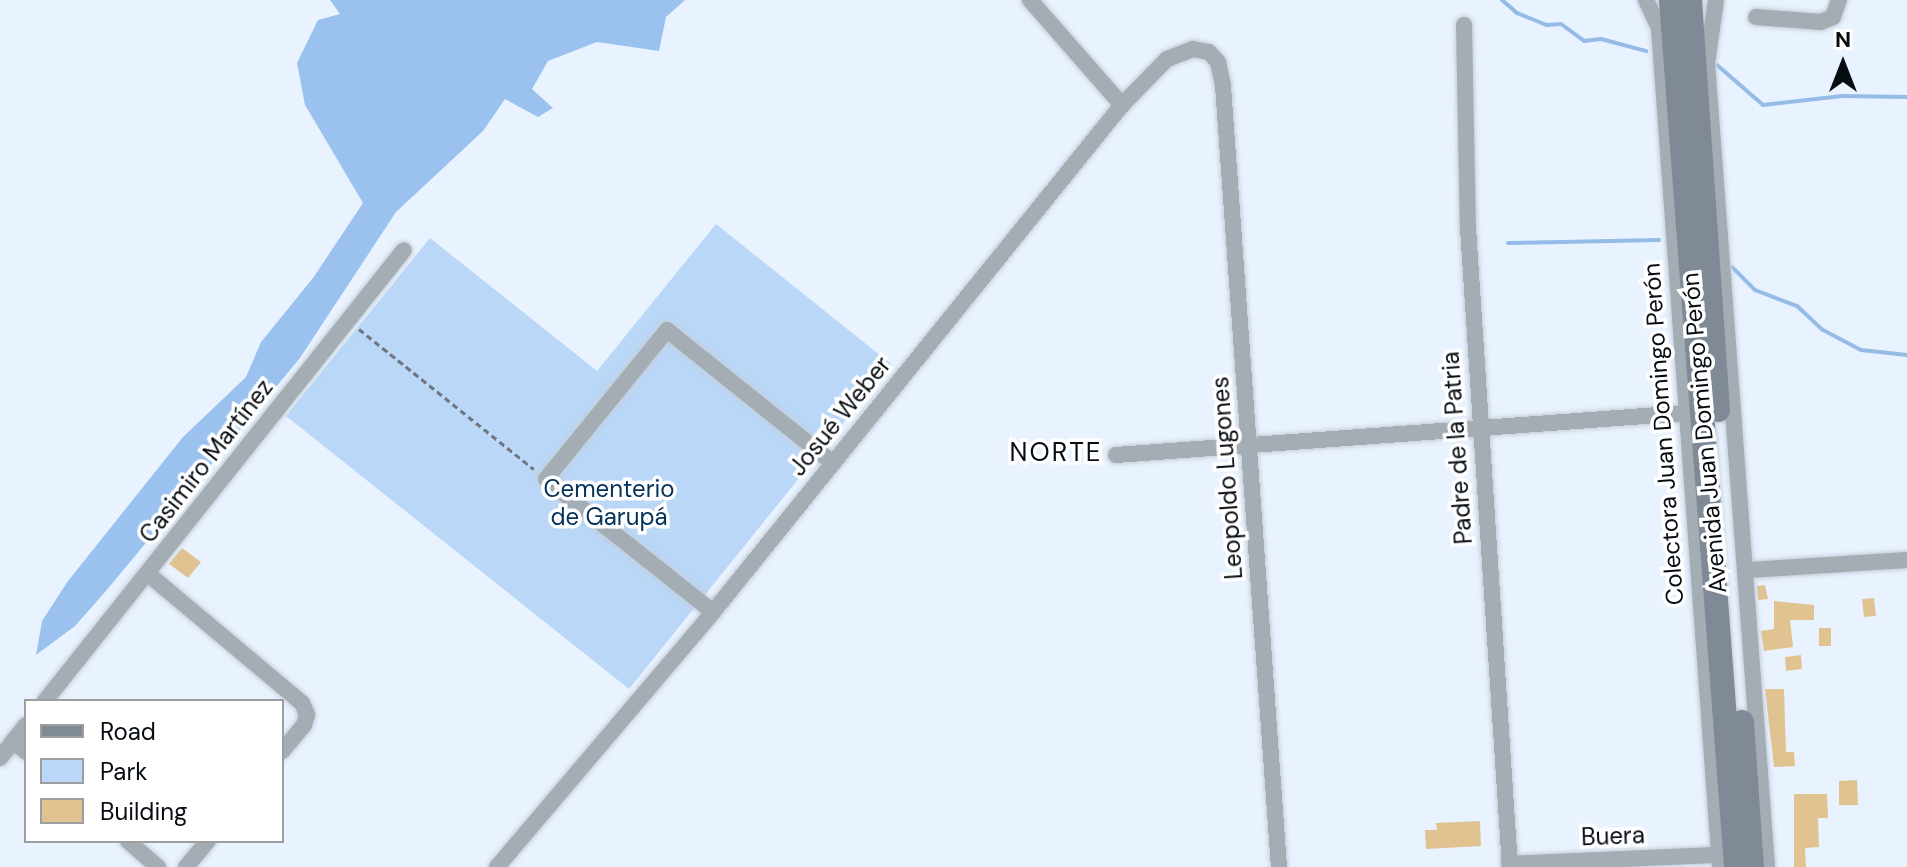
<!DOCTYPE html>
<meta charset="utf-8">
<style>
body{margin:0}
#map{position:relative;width:1907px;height:867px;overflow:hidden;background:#e9f3ff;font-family:"DM Sans",sans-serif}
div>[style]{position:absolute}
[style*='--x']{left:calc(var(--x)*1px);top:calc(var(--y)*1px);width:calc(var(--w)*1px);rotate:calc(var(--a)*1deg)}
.green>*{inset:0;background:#bad7f7}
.forest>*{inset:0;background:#9bc2ee}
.stream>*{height:4px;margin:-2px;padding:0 2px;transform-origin:2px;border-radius:2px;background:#95bce7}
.building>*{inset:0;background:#e0c390}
.path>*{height:3px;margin-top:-1.5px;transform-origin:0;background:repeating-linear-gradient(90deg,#707780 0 6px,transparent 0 10px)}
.roads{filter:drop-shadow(0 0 2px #c5ced9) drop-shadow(0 0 2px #c5ced9)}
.street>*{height:16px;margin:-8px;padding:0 8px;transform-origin:8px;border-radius:8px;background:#a4acb4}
.secondary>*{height:24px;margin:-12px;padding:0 12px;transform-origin:12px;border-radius:12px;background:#7f8a96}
span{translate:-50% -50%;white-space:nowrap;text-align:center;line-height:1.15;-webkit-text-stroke:7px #fff;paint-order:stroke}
.street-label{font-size:24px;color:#070c12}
.park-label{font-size:24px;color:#053158}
.neighbourhood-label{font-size:26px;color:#070c12;letter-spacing:2px}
.legend{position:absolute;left:24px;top:699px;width:260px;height:144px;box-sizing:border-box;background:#fff;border:2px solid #9c9ea0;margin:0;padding:10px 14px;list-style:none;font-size:24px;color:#070c12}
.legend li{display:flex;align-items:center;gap:16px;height:40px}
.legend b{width:40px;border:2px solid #9c9ea0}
.north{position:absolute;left:1803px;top:24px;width:80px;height:80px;-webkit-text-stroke:6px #fff;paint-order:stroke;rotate:0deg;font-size:22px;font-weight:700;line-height:32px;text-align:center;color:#070c12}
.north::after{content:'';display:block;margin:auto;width:28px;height:36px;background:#070c12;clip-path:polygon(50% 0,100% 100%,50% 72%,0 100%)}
</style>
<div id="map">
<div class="green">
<i style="clip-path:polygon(716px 224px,891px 364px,629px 689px,286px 416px,430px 238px,597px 371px)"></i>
</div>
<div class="forest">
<i style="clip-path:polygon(330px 0,685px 0,666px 17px,659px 51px,597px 42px,548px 61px,532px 89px,553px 108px,538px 117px,505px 99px,483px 131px,396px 212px,300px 358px,105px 592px,75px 626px,36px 655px,42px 621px,68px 581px,183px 437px,246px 377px,261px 342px,313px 278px,363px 203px,305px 105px,297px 63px,318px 20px,340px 14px)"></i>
</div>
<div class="stream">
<i style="--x:1502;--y:0;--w:20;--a:41"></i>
<i style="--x:1517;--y:13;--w:32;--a:22"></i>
<i style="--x:1547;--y:25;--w:14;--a:-4"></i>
<i style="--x:1561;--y:24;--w:29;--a:36"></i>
<i style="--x:1584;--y:41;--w:17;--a:-7"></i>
<i style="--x:1601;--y:39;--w:47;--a:14.9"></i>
<i style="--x:1717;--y:65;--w:61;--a:41"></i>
<i style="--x:1763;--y:105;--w:80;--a:-6.5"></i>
<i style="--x:1842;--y:96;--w:65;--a:0.9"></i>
<i style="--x:1508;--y:243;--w:151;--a:-1.1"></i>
<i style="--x:1732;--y:267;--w:33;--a:45"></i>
<i style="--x:1755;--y:290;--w:45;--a:20.9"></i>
<i style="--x:1797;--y:306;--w:35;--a:43"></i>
<i style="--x:1823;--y:330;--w:43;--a:27.8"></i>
<i style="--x:1861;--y:350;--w:46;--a:6.2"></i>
</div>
<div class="building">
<i style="clip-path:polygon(182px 548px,201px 562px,188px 578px,169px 564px)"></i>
<i style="clip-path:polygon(1765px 585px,1768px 599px,1758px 600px,1757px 586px)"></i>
<i style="clip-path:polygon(1874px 598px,1876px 616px,1864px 617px,1862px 599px)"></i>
<i style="clip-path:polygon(1774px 601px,1814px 605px,1814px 620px,1790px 620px,1793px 647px,1764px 651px,1761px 631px,1774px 629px)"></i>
<i style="clip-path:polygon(1819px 628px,1831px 628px,1831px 646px,1819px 646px)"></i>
<i style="clip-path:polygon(1801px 655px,1802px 669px,1786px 671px,1785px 657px)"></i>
<i style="clip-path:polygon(1765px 689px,1784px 689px,1786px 752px,1794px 752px,1795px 766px,1774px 767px)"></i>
<i style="clip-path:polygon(1857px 780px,1858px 805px,1839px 805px,1839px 781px)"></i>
<i style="clip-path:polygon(1794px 794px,1827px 794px,1828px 818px,1818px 818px,1819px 847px,1805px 848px,1806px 867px,1794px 867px)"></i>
<i style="clip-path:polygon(1480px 821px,1481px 846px,1426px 849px,1425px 830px,1437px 830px,1436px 823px)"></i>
</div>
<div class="path">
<i style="--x:359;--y:329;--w:224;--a:38.7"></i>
</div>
<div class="roads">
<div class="street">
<i style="--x:1030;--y:0;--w:140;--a:48.8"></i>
<i style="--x:1646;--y:0;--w:31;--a:65"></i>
<i style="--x:1659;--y:28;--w:841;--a:85.84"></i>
<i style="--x:1716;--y:0;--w:64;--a:98.1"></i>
<i style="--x:1707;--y:63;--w:806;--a:85.73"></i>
<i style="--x:1756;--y:17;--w:65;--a:4.4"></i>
<i style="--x:1821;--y:22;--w:13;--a:-23"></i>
<i style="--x:1833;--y:17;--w:18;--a:-71"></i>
<i style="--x:1464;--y:25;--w:203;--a:88.9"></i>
<i style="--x:1468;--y:228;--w:640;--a:86.24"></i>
<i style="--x:1116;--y:455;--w:571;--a:-4.22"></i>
<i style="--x:1749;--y:570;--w:158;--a:-3.6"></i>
<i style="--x:147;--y:573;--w:202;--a:40"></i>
<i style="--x:302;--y:703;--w:13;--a:67"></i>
<i style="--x:307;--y:715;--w:10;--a:107"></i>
<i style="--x:304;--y:725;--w:34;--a:130"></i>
<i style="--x:713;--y:612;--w:213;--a:-141.5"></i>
<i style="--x:546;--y:479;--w:192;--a:-50.9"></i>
<i style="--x:667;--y:330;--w:213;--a:38.7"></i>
<i style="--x:45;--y:701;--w:576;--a:-51.48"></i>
<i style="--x:13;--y:741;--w:17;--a:40"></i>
<i style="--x:0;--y:758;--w:42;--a:-51.8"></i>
<i style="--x:128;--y:841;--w:40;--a:41"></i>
<i style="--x:1509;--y:864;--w:210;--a:-2.5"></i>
<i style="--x:186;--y:867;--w:34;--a:-50"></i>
<i style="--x:497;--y:867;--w:334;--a:-49.7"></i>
<i style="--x:713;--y:612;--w:651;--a:-51.11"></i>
<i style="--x:1122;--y:105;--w:64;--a:-45.6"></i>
<i style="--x:1167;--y:59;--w:28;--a:-21"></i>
<i style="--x:1193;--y:49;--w:16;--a:11"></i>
<i style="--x:1209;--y:52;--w:13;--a:48"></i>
<i style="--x:1218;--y:62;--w:25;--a:78"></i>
<i style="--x:1223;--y:86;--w:783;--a:85.9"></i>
</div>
<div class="secondary">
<i style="--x:1671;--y:0;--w:869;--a:85.71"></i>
<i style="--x:1690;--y:0;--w:411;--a:86.1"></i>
<i style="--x:1742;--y:722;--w:145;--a:86.1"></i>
</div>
</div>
<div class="street-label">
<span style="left:840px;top:416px;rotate:-51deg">Josué Weber</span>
<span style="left:1704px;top:433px;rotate:-95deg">Avenida Juan Domingo Perón</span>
<span style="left:1663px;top:434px;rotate:-94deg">Colectora Juan Domingo Perón</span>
<span style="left:1457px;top:448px;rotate:-94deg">Padre de la Patria</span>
<span style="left:206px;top:461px;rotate:-52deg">Casimiro Martínez</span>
<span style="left:1227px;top:478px;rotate:-94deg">Leopoldo Lugones</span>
<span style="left:1613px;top:836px;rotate:-2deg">Buera</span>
</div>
<div class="park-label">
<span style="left:609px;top:503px">Cementerio<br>de Garupá</span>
</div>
<div class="neighbourhood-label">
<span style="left:1056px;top:453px">NORTE</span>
</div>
<ul class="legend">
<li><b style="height:10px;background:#7f8a96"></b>Road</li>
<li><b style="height:22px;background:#bad7f7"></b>Park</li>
<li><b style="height:22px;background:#e0c390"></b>Building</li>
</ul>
<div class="north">N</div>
</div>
